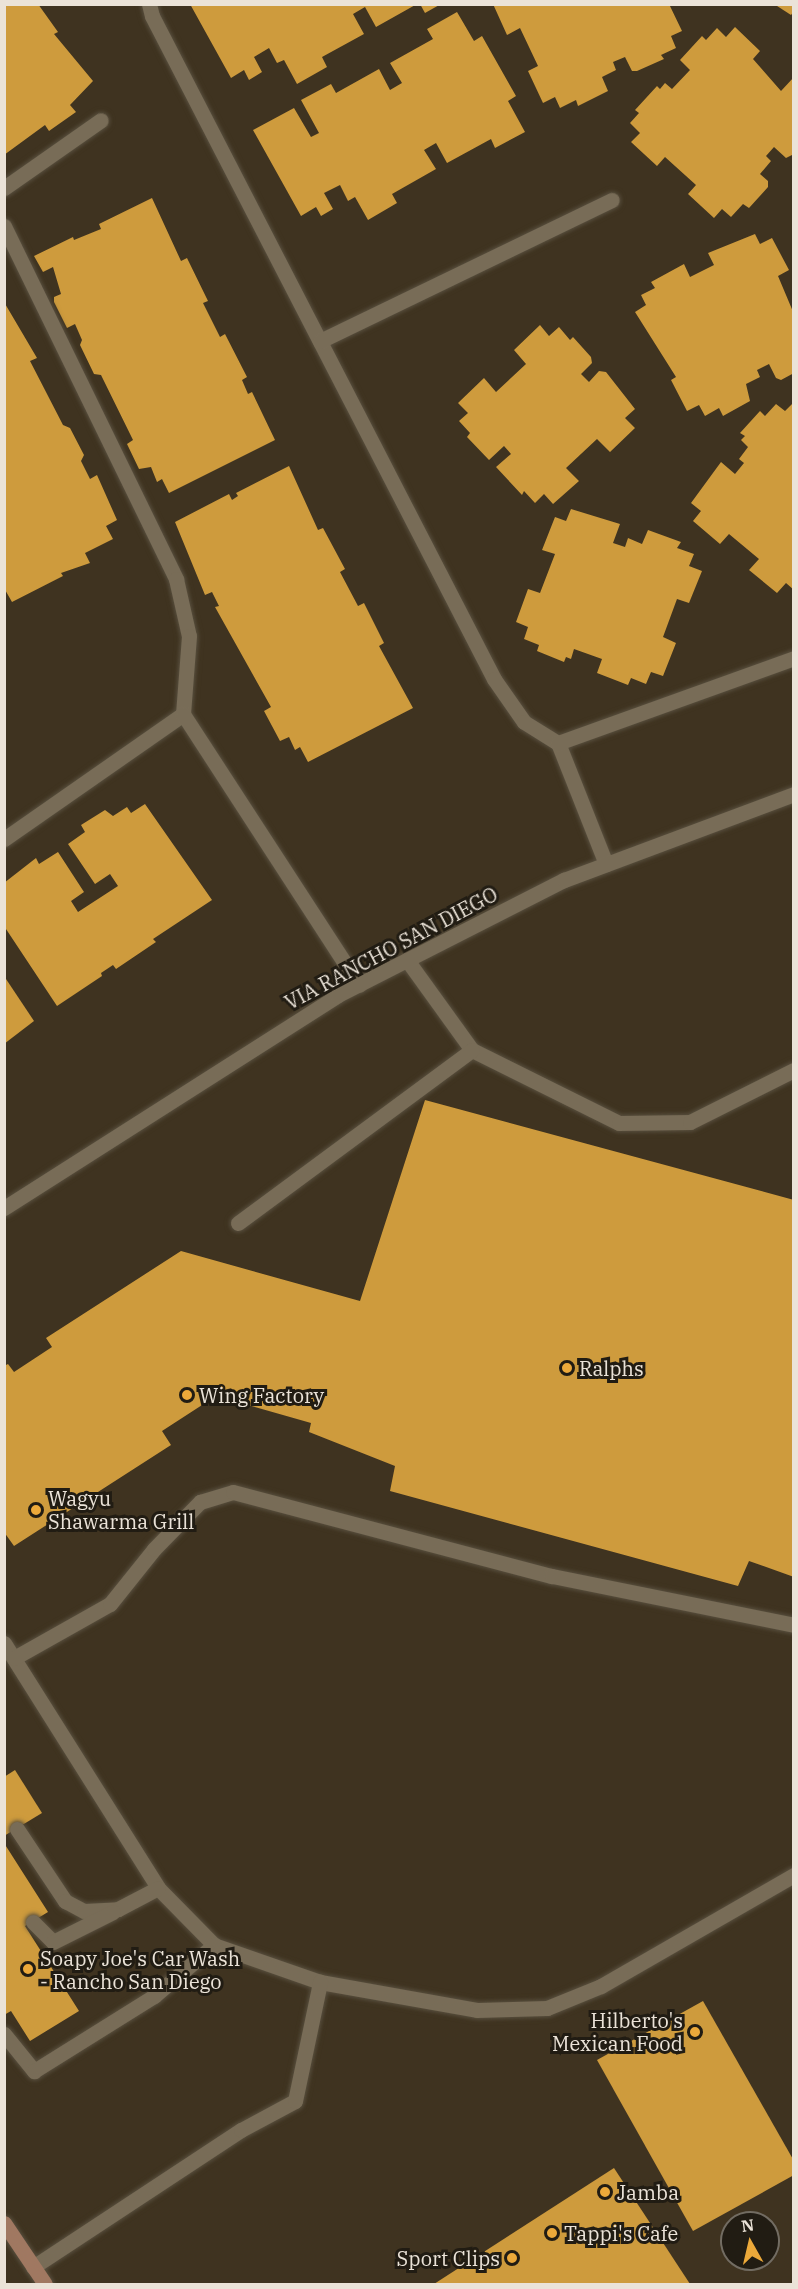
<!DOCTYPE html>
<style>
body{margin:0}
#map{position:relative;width:798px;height:2289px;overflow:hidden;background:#3f3320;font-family:"IBM Plex Serif",serif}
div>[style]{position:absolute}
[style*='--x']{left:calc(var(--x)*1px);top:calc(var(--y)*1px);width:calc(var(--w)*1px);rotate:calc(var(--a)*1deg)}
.building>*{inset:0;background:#ce9b3d}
.roads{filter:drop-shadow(0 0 2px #584f3e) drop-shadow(0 0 2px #584f3e)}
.service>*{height:15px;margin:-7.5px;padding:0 7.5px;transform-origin:7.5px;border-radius:7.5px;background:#786c57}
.tertiary>*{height:15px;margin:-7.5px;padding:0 7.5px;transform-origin:7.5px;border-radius:7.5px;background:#786c57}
.secondary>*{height:15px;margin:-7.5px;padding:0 7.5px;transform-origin:7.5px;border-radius:7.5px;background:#a07861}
.dots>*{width:16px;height:16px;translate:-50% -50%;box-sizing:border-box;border:3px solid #211c13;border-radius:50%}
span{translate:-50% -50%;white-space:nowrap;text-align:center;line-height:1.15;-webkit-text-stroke:6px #211c13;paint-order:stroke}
.street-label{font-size:20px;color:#ebe3d8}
.poi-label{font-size:20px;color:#ebe3d8}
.left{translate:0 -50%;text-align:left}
.right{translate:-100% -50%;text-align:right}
.frame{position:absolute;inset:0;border:6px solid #ebe3d8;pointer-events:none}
.north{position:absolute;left:720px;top:2211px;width:60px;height:60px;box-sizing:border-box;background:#211c13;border:2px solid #726c62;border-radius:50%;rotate:352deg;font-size:16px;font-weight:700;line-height:24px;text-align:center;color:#ebe3d8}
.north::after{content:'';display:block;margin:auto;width:21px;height:27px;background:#eca93a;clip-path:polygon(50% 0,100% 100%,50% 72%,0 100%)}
</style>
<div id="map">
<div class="building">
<i style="clip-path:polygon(4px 4px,38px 4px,58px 32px,54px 34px,93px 81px,70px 105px,76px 112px,49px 131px,45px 125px,4px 155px)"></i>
<i style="clip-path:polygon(190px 4px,417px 4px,376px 27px,365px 7px,353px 14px,364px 34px,322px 57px,327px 67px,297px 84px,284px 60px,277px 63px,269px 48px,254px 57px,262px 72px,249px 80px,244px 70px,231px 78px)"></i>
<i style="clip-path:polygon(420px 4px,441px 4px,425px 13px)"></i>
<i style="clip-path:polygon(493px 4px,669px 4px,682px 31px,671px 36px,676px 48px,661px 55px,664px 59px,637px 71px,632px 71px,625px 57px,613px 62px,616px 70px,602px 77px,608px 91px,578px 106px,576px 100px,560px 108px,555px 97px,543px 103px,528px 71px,538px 66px,520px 28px,507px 35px)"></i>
<i style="clip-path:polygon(774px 4px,794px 4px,794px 11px,791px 15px)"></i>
<i style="clip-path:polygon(457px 12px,474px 41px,482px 36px,516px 96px,508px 101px,525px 132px,495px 148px,491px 139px,447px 163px,436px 143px,424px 150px,436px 169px,392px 194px,397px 203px,368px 220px,355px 197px,348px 201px,340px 185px,324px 193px,333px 209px,321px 216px,316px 207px,301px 216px,253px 130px,294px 108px,311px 137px,319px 133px,301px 100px,331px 84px,336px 93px,379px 69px,390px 90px,402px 83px,390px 63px,433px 39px,427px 29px)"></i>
<i style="clip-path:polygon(735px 27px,760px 51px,753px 59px,781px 91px,794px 77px,794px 154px,786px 158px,774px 147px,766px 156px,771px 161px,760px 174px,768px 181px,768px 187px,749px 208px,743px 204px,731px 217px,722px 209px,714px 218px,688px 194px,696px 185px,665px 157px,657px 166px,631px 142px,640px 133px,630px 123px,639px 113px,635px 110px,657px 86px,660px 89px,665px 83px,672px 89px,690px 70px,680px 60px,702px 36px,706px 40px,717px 28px,726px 37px)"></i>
<i style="clip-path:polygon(152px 198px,181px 261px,187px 258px,208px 301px,203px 303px,220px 337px,225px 334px,247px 377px,242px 380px,248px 394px,252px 392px,275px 440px,169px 493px,162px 479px,157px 482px,151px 467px,139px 469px,127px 444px,133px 440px,101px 375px,94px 374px,80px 345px,82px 340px,75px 324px,67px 328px,54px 302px,54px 297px,61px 294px,53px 267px,43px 272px,34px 256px,73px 237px,74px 240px,101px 229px,99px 224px)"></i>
<i style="clip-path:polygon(755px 234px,760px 244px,772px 238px,789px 270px,778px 276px,794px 314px,794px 373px,781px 380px,776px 378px,769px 364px,757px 370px,760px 377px,746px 384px,750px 401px,723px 416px,719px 408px,705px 416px,699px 405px,687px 411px,671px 380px,676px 377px,635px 312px,646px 305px,641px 295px,655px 288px,651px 282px,684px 264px,690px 277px,714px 265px,708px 253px)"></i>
<i style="clip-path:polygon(4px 302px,37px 358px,30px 361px,63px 425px,70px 428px,84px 455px,81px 461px,90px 479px,97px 475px,117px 520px,106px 526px,113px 539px,85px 553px,90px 563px,61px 573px,63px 576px,12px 602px,4px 588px)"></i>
<i style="clip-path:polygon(540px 325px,549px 336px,559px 327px,570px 340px,573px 337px,591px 357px,592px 363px,581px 374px,589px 382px,599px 371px,606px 372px,635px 409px,625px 418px,635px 428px,610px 452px,597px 439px,566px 468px,579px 481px,553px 504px,544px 494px,535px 503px,524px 491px,522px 495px,496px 467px,511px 454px,504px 446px,489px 460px,467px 437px,470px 433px,459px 421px,468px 413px,458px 403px,484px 378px,496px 392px,526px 364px,514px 350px)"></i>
<i style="clip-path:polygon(794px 402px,794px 590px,786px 583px,777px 593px,749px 570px,759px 559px,729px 534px,720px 544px,693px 521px,701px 511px,691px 503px,721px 462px,735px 474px,744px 463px,739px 459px,748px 447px,741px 440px,745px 436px,740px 433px,760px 411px,765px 416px,776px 404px,785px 411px)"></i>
<i style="clip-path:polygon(289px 466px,318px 530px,323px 528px,345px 569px,340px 572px,358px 606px,364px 603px,384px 643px,379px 646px,413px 708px,308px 762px,300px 747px,295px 750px,289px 737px,280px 741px,264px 711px,271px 707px,215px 607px,219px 606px,212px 592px,205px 595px,175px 522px,229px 494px,232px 500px,238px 496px,236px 493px)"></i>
<i style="clip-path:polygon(571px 509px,620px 524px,613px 543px,625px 547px,628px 538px,642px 544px,648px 530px,681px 542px,677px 548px,694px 554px,689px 566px,702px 571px,689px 603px,677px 599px,663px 637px,676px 643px,663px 676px,651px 672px,646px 684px,631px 678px,628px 685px,597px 673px,602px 659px,574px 649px,571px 659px,566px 657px,564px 662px,537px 651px,539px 645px,524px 639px,528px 627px,516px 622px,528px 589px,540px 593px,555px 554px,542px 550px,555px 517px,566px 521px)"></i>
<i style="clip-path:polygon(145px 804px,212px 900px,153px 939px,156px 942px,116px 969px,113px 965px,101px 973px,102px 976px,57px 1006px,4px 926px,4px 883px,36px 858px,39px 864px,58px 852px,84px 892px,71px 901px,78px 912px,118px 886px,110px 874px,95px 884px,68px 844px,85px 832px,81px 825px,105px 810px,113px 816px,127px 807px,131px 813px)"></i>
<i style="clip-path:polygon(4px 976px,34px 1021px,4px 1044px)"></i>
<i style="clip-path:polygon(425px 1100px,794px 1200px,794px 1577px,749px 1561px,738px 1586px,390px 1491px,395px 1466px,309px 1432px,311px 1423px,216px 1396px,162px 1431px,171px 1445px,14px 1546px,4px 1532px,4px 1366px,8px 1364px,14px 1372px,52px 1347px,46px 1338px,181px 1251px,360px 1301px)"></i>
<i style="clip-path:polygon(15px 1770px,42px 1813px,4px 1836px,4px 1777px)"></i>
<i style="clip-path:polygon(4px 1843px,48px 1912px,25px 1926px,79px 2011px,30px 2041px,11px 2011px,4px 2015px)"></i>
<i style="clip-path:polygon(703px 2001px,794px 2161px,794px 2175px,693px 2231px,597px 2060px)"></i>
<i style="clip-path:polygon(614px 2168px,690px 2284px,434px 2284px)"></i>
</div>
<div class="roads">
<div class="service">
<i style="--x:149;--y:4;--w:12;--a:76"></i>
<i style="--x:152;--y:16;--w:746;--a:62.71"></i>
<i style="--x:494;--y:679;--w:52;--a:55.1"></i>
<i style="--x:524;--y:722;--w:40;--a:32"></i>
<i style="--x:4;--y:188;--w:118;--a:-35"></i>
<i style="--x:4;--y:226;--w:393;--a:64"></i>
<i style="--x:176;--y:579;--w:58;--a:77.2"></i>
<i style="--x:189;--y:636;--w:78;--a:94.4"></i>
<i style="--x:320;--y:341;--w:324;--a:-25.8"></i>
<i style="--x:4;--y:839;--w:218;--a:-34.9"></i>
<i style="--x:183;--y:714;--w:323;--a:57"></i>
<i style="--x:606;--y:864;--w:130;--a:-111.6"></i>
<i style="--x:558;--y:743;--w:251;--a:-19.8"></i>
<i style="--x:407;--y:960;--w:111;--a:54.2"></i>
<i style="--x:472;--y:1050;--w:164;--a:26.4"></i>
<i style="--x:619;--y:1123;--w:71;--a:-0.8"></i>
<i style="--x:690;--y:1122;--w:116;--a:-26.6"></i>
<i style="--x:238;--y:1223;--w:291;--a:-36.5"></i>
<i style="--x:4;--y:1643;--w:289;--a:57.8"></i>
<i style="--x:158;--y:1888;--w:80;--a:45.5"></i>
<i style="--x:214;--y:1945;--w:112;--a:19.2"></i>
<i style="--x:320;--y:1982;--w:159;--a:10.1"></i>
<i style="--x:477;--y:2010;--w:70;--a:-1.6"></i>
<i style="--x:547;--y:2008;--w:58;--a:-22.2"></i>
<i style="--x:601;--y:1986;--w:223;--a:-29.9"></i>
<i style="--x:14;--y:1658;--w:110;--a:-29.4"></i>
<i style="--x:110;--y:1604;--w:70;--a:-51.3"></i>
<i style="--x:154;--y:1549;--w:66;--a:-45.6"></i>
<i style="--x:200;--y:1502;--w:34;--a:-17"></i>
<i style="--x:233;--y:1492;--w:330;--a:14.8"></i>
<i style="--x:552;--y:1576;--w:247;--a:11.4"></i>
<i style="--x:17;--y:1829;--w:87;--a:56.3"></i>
<i style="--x:65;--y:1901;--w:21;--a:28"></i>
<i style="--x:84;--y:1911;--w:34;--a:-3"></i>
<i style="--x:118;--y:1909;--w:45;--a:-27.7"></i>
<i style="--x:33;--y:1922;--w:28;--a:45"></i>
<i style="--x:53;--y:1942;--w:67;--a:-26.6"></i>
<i style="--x:4;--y:2034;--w:48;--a:51"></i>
<i style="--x:34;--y:2071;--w:142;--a:-32"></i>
<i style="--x:154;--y:1996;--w:79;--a:-40.4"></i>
<i style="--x:33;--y:2267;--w:249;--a:-33.4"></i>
<i style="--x:241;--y:2130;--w:61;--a:-28.2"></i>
<i style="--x:295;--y:2101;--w:122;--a:-78.1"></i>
</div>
<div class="tertiary">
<i style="--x:4;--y:1208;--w:396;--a:-32.5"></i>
<i style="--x:338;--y:995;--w:254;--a:-27"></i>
<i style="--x:564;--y:880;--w:246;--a:-20.5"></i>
</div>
<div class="secondary">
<i style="--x:4;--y:2223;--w:73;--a:56.1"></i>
</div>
</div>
<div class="dots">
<i style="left:567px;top:1368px;background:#eca93a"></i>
<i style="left:187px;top:1395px;background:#eca93a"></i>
<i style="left:36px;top:1510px;background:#eca93a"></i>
<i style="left:28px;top:1969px;background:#eca93a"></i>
<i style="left:695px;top:2032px;background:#eca93a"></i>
<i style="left:605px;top:2192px;background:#eca93a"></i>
<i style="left:552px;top:2233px;background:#eca93a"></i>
<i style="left:512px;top:2258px;background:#eca93a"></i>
</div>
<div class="street-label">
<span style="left:391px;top:948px;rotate:-28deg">VIA RANCHO SAN DIEGO</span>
</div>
<div class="poi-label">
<span class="left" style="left:579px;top:1368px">Ralphs</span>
<span class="left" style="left:199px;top:1395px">Wing Factory</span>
<span class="left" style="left:48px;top:1510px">Wagyu<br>Shawarma Grill</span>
<span class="left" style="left:40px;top:1970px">Soapy Joe's Car Wash<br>- Rancho San Diego</span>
<span class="right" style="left:683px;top:2032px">Hilberto's<br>Mexican Food</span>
<span class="left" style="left:617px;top:2192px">Jamba</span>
<span class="left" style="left:564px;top:2233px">Tappi's Cafe</span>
<span class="right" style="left:500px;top:2258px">Sport Clips</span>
</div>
<div class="frame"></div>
<div class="north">N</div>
</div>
